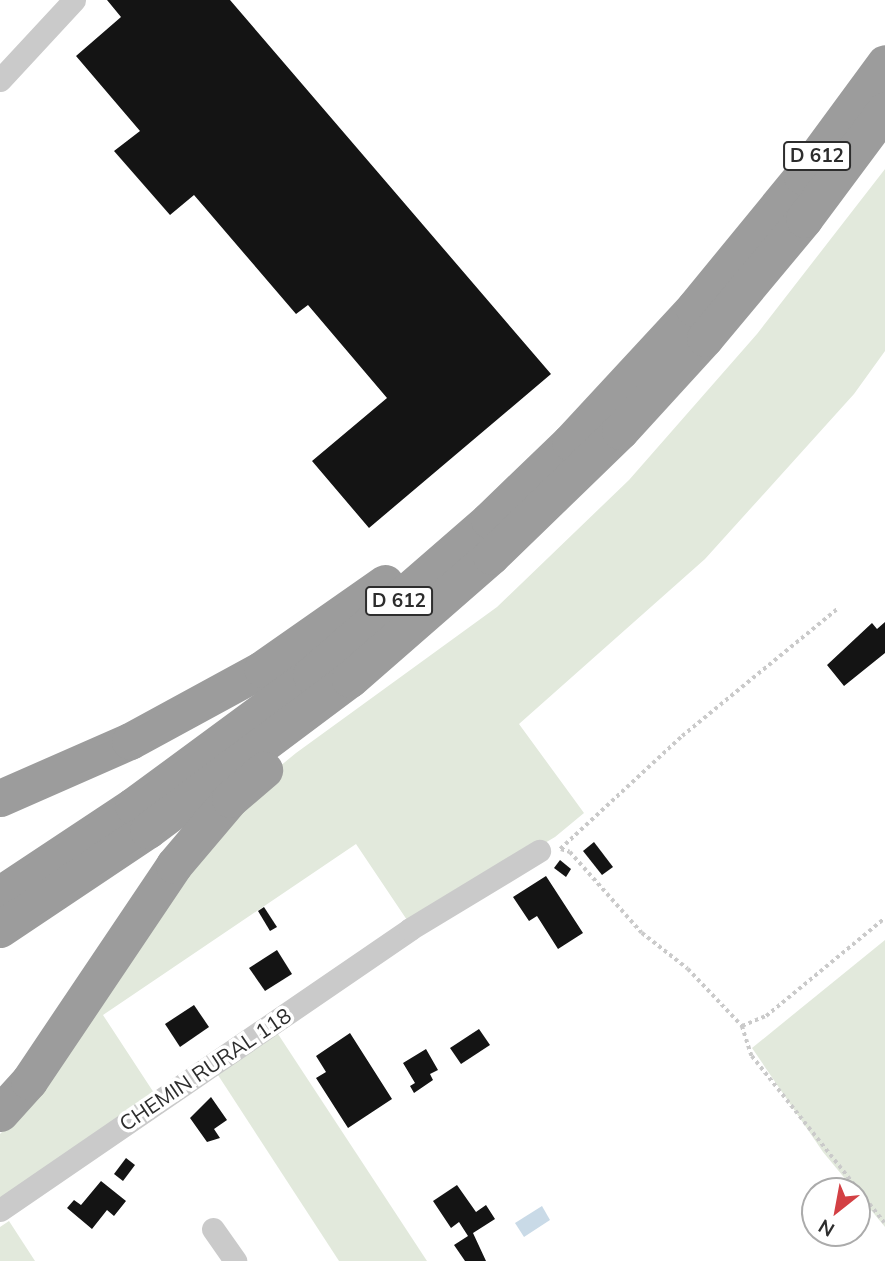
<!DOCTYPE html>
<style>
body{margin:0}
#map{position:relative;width:885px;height:1261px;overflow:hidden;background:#fff;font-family:Mulish,sans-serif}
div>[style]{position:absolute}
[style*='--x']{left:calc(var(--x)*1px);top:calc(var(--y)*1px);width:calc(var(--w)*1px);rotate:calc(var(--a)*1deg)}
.green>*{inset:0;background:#e2e9dc}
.water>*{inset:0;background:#c9dae7}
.building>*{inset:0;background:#141414}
.path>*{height:3.5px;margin-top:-1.75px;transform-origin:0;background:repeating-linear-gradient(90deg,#cacaca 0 3.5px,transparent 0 7px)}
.minor>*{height:23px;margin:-11.5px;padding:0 11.5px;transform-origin:11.5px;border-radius:11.5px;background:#cacaca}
.trunk>*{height:37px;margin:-18.5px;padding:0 18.5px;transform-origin:18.5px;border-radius:18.5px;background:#9c9c9c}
span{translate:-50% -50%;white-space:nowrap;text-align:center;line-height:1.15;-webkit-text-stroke:7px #fff;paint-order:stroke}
.shield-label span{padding:2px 5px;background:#fff;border:2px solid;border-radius:5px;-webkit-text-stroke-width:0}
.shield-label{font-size:19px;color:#2d2d2d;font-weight:700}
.street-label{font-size:21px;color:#2d2d2d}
.north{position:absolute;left:801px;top:1177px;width:70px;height:70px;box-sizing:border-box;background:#fff;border:2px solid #ababab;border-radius:50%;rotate:211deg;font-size:19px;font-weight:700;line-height:28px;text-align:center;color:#2d2d2d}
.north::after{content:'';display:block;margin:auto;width:24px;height:32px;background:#d34044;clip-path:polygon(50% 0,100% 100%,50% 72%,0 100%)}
</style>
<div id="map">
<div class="green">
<i style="clip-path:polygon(885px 169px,885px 351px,854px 394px,705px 559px,519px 724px,584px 813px,555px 837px,409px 923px,356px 844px,103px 1015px,156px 1096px,0 1202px,0 1134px,21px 1113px,193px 852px,245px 795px,296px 753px,497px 607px,629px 480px,757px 334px)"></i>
<i style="clip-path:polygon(885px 940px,885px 1227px,823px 1152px,752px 1048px)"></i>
<i style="clip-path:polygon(276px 1031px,427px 1261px,339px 1261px,216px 1072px)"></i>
<i style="clip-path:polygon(9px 1221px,35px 1261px,0 1261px,0 1227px)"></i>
</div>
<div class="water">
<i style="clip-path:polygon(542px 1206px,550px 1220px,524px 1237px,515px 1223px)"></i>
</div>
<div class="building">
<i style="clip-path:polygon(107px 0,230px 0,551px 374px,369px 528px,312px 461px,387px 398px,308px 305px,296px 314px,194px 195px,170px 215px,114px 151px,140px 131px,76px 56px,121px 17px)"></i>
<i style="clip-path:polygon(885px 622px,885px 653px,844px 686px,827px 665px,872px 623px,877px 629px)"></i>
<i style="clip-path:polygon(594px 842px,613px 867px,602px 875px,583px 851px)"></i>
<i style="clip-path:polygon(560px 860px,571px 869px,566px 877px,554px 868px)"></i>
<i style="clip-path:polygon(546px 876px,583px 933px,558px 949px,537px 916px,529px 921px,513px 897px)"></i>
<i style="clip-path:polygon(264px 907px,277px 927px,270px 931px,258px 911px)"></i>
<i style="clip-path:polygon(277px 950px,292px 974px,265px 991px,249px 968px)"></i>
<i style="clip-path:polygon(194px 1005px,209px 1027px,180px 1047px,165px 1024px)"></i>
<i style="clip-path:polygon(479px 1029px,490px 1045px,461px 1064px,450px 1048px)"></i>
<i style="clip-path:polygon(350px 1033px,392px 1099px,348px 1128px,316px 1078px,326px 1072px,316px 1056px)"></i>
<i style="clip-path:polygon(426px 1049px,438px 1070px,430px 1074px,433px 1080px,414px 1093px,410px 1086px,415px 1083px,403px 1063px)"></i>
<i style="clip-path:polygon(211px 1097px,227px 1120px,214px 1129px,220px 1138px,207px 1142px,190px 1118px)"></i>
<i style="clip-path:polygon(126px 1158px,135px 1165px,123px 1181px,114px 1174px)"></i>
<i style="clip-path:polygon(101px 1181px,126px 1201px,114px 1216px,107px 1210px,92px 1229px,67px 1208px,74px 1200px,81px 1205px)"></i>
<i style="clip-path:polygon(457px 1185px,476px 1212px,486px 1205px,495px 1219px,473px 1233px,486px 1261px,465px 1261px,454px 1245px,468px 1236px,459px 1222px,451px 1228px,433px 1201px)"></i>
</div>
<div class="path">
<i style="--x:560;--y:849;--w:166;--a:-42.8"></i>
<i style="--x:682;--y:736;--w:200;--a:-39.3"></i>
<i style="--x:561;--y:849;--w:9;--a:18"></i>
<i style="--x:570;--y:852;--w:108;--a:48.4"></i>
<i style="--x:642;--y:933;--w:58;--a:38"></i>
<i style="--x:688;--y:969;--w:79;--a:46.5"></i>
<i style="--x:742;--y:1026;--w:32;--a:72"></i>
<i style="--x:752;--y:1056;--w:213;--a:51.5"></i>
<i style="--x:742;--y:1026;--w:26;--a:-23"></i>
<i style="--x:766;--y:1016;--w:154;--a:-39.5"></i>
</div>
<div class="minor">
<i style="--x:0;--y:80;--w:109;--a:-47.2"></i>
<i style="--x:0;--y:1210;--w:497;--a:-34.4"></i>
<i style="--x:410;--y:929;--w:151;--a:-31.2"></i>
<i style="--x:213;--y:1229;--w:39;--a:55"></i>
</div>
<div class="trunk">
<i style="--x:0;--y:798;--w:142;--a:-23.7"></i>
<i style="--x:130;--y:741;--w:150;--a:-28.6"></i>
<i style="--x:262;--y:669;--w:150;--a:-35"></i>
<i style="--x:0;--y:894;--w:159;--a:-33.5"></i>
<i style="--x:133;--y:806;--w:221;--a:-36.4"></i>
<i style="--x:311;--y:675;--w:236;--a:-41"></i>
<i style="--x:489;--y:520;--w:112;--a:-43.9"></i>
<i style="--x:570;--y:442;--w:183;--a:-47.2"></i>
<i style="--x:694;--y:308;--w:171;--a:-50.7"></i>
<i style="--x:802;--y:176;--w:140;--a:-53.7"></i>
<i style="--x:0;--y:929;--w:178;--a:-33.8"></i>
<i style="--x:148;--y:830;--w:252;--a:-36.8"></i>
<i style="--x:350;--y:679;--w:187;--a:-41.1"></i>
<i style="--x:491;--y:556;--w:180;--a:-44.1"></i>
<i style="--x:620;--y:431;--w:126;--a:-47.6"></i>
<i style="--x:705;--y:338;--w:155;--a:-50.2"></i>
<i style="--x:804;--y:219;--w:136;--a:-53.4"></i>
<i style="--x:0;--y:1113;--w:43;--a:-47.8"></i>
<i style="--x:29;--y:1081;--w:260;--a:-56.1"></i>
<i style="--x:174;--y:865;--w:87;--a:-49.7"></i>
<i style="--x:230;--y:799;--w:45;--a:-40.5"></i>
</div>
<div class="shield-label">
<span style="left:817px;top:156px">D 612</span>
<span style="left:399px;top:601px">D 612</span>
</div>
<div class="street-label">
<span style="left:205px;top:1069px;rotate:-34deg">CHEMIN RURAL 118</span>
</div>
<div class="north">N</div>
</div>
